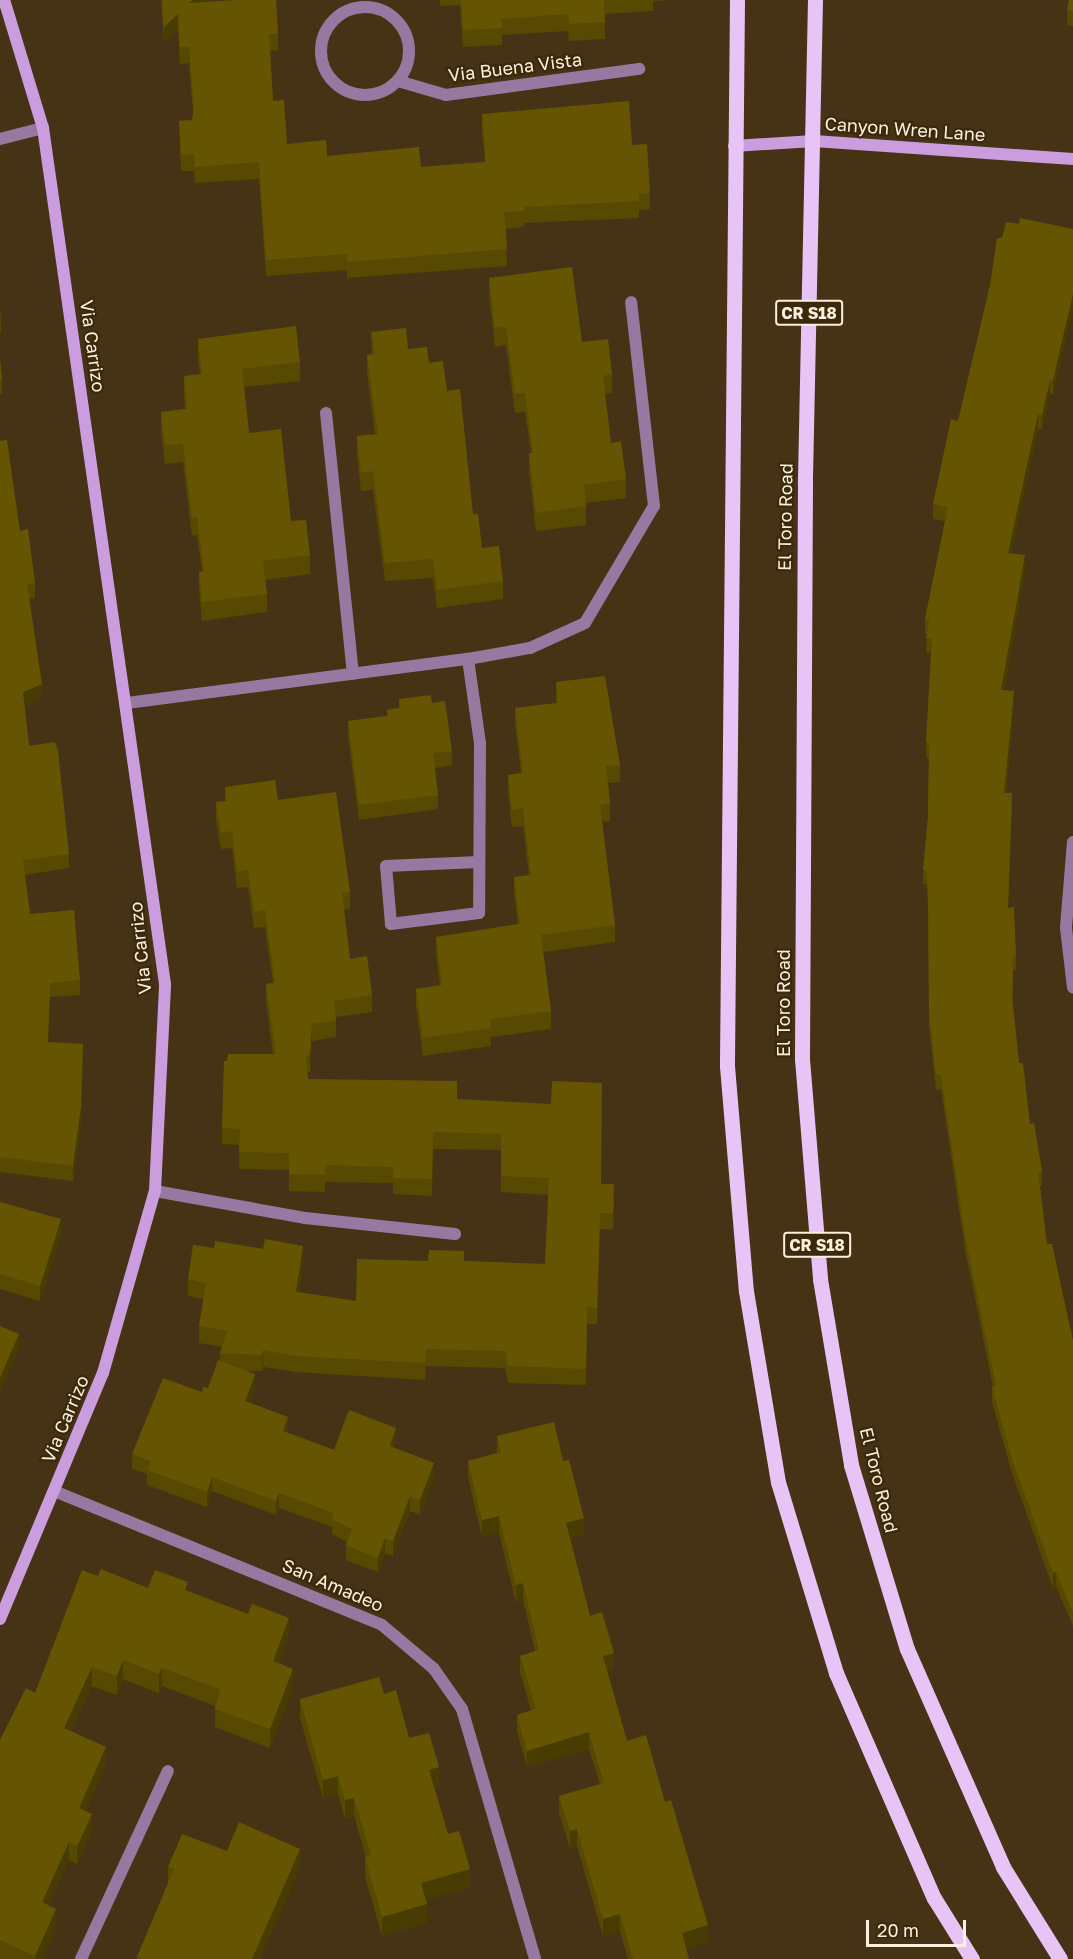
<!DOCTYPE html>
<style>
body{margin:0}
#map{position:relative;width:1073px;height:1959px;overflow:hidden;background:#463316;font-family:"Golos Text",sans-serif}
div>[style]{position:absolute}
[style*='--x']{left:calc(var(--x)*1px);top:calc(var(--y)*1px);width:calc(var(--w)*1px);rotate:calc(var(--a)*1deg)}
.lane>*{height:12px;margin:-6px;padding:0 6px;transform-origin:6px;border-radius:6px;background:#9678a1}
.street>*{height:12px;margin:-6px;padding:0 6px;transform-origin:6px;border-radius:6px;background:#9678a1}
.street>.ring{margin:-6px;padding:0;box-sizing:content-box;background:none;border:12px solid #9678a1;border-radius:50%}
.secondary>*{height:12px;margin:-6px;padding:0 6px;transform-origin:6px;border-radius:6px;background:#cb9dde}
.primary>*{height:15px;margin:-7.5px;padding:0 7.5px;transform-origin:7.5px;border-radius:7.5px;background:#e8c4f6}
.wall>*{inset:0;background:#574902}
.shaded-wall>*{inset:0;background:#473c01}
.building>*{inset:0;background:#655502}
span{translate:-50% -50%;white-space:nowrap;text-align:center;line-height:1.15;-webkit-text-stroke:4.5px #3b290b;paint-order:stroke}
.shield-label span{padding:2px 4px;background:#3b290b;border:2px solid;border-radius:4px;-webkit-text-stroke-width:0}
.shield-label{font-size:16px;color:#fbefde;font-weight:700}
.street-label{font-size:18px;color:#fbefde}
.scale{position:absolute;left:866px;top:1920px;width:100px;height:27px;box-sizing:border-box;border:3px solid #fbefde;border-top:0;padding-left:8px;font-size:18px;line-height:21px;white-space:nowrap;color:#fbefde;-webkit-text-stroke:4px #3b290b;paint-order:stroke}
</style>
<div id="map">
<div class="lane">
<i style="--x:468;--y:659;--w:85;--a:81.9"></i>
<i style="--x:480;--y:743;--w:170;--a:90.3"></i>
<i style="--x:479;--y:913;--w:89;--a:172.9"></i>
<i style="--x:391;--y:924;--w:58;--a:-94.9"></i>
<i style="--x:386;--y:866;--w:93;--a:-2.5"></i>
<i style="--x:81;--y:1959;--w:207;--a:-65.2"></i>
</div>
<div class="street">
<i class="ring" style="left:321px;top:7px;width:76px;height:76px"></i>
<i style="--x:398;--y:81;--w:50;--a:16.3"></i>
<i style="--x:446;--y:95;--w:195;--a:-7.7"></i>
<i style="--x:0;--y:139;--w:44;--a:-14.3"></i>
<i style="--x:326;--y:413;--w:262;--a:84.1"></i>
<i style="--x:127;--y:703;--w:344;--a:-7.4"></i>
<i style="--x:468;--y:659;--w:63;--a:-10.1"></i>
<i style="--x:530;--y:648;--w:60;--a:-24.4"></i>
<i style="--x:585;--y:623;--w:136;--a:-59.5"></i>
<i style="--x:654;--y:506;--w:205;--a:-96.4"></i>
<i style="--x:1073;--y:842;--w:86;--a:94.7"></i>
<i style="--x:1066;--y:928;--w:60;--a:83.3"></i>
<i style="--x:155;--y:1191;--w:152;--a:10.2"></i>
<i style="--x:305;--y:1218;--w:151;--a:6.1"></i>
<i style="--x:54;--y:1491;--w:354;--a:22.2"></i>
<i style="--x:382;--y:1625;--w:68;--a:40.2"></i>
<i style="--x:434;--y:1669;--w:49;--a:55"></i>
<i style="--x:462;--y:1709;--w:260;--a:73.7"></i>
</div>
<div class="secondary">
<i style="--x:734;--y:146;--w:80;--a:-3.6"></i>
<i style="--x:814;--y:141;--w:260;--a:4"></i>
<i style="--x:0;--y:1619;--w:267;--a:-67.3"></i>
<i style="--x:103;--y:1373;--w:189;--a:-74.1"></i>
<i style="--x:155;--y:1191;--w:207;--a:-87.2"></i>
<i style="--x:165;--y:984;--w:865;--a:-98.11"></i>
<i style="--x:43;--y:128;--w:134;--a:-106.9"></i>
</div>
<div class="primary">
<i style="--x:737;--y:0;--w:1066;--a:90.54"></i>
<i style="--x:727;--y:1066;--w:226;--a:85.2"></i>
<i style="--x:746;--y:1291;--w:194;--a:80.5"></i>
<i style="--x:778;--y:1482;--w:200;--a:73.1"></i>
<i style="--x:836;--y:1673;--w:245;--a:66.5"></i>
<i style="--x:934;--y:1898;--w:72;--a:58.1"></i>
<i style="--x:815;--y:0;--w:484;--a:91.2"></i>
<i style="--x:805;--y:484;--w:575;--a:90.3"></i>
<i style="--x:802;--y:1059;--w:221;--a:85.3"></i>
<i style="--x:820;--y:1279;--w:189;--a:80.5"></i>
<i style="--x:851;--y:1465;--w:192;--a:73.1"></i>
<i style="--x:907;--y:1649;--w:238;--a:66.2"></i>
<i style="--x:1003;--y:1867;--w:108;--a:58.2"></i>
</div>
<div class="wall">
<i style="clip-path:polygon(161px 0,209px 0,207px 2px,278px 34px,278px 50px,270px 51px,273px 101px,287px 144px,327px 156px,421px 167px,485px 162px,482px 131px,482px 114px,632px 145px,650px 193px,650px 209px,639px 210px,639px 218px,524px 223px,524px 227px,506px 229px,507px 266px,347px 278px,347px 270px,266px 276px,259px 179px,195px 183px,194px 171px,181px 171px,179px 121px,192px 120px,193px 113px,189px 63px,180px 64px,178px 30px,164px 43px)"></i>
<i style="clip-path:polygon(440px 0,669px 0,653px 1px,653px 11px,605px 14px,605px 39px,569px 41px,568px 31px,502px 35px,502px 45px,463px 47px,460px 5px,440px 6px)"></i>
<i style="clip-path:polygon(1073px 0,1073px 26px,1067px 25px,1067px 10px)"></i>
<i style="clip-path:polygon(1019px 224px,1073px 229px,1053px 395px,1050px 394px,1042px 429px,1038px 429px,1011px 553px,1025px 570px,1004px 690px,1014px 705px,1006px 793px,1012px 807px,1008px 908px,1016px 956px,1016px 970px,1013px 970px,1013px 1002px,1019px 1063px,1030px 1124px,1042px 1171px,1042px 1185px,1040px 1186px,1047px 1244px,1073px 1341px,1073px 1626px,1056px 1586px,1053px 1588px,1011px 1470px,992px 1402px,992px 1387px,993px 1387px,965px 1249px,941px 1089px,936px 1090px,929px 1025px,928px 902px,926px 884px,923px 884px,923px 870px,928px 817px,929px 758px,926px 757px,926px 742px,931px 653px,926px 652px,927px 634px,925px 634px,925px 619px,945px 521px,933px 519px,933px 504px,958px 421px,1002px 238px)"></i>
<i style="clip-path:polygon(489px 278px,582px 342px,612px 374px,612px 393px,605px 394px,611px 443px,626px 479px,626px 498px,586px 503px,586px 525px,536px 531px,529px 472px,529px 453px,531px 453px,525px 412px,515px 413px,506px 345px,495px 347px,489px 296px)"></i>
<i style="clip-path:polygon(0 308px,1px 319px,1px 333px,0 333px)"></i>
<i style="clip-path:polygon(371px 332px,408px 349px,429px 363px,447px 391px,473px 514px,482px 548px,503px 581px,503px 599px,437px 608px,433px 578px,385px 581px,373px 490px,361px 491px,357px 455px,357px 436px,375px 434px,367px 373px,367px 355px,372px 354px)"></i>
<i style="clip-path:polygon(198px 339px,300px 362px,300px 381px,244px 387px,249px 433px,291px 521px,310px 555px,310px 574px,265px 580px,267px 594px,267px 612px,202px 621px,199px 590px,199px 572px,202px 571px,197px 535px,192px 536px,183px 462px,165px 464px,161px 431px,161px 412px,185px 409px,184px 395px,184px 376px,200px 374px,198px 358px)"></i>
<i style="clip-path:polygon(0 360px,2px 379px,2px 394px,0 394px)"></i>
<i style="clip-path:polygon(0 441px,20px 531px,35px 583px,35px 598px,29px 599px,42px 698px,24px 706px,29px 746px,69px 854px,69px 868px,25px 875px,30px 914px,80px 980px,80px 995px,50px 997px,48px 1042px,83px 1058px,81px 1122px,73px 1181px,0 1172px)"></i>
<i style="clip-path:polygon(556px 682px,620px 765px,620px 782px,608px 783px,610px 803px,610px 821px,602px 822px,615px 925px,615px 942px,543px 952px,551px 1011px,551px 1029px,491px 1037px,491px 1046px,423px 1056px,416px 1006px,416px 989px,440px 985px,436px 954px,436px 937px,518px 924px,514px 894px,514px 877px,529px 875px,523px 826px,512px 827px,508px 792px,508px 775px,521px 773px,515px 725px,515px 708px,556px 703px)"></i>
<i style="clip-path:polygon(399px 699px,432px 703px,452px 751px,452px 765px,435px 768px,438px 795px,438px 809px,359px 820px,348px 736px,348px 721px,387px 716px,387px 710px,399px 708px)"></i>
<i style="clip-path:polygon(225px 787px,278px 800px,350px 892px,350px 909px,344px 910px,350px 959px,372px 995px,372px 1012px,336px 1017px,336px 1037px,312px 1041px,310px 1072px,307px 1072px,308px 1079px,457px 1099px,601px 1184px,614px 1201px,613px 1230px,600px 1229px,597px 1324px,587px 1324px,586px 1385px,508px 1383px,505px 1368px,426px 1366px,425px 1380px,296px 1372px,263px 1367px,262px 1371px,247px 1371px,255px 1389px,250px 1403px,288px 1433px,334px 1450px,396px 1442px,394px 1448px,434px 1478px,420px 1515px,410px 1511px,393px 1556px,385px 1553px,378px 1572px,346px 1560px,346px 1545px,347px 1542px,332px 1534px,332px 1527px,279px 1508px,276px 1515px,212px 1491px,207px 1507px,147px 1485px,147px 1474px,132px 1469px,132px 1454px,202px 1392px,208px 1388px,220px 1360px,220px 1353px,222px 1347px,199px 1343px,199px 1326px,204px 1299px,188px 1296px,188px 1279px,303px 1262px,299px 1292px,356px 1301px,428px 1261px,464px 1261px,545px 1264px,549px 1195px,501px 1192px,501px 1150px,433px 1149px,432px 1196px,393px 1194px,393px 1183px,325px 1182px,325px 1192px,289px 1191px,289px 1170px,239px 1169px,239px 1145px,222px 1144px,222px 1128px,227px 1061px,273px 1054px,266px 1001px,266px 984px,273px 983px,265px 927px,254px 928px,248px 887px,237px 888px,232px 848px,221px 849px,216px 819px,216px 802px,225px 801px)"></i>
<i style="clip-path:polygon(0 1202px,61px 1234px,40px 1301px,0 1289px)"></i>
<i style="clip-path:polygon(497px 1436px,563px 1461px,584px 1535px,570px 1538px,590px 1616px,614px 1669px,607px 1671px,627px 1741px,665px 1802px,708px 1941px,686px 1948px,689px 1959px,628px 1959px,620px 1931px,603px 1936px,577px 1846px,570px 1848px,559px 1813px,559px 1796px,600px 1784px,589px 1749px,527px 1767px,517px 1731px,517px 1715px,531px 1710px,520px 1672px,520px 1656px,535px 1651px,523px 1600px,516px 1602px,499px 1533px,482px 1537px,468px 1477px,468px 1461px,497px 1453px)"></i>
<i style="clip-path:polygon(98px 1576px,148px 1588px,188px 1591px,289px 1636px,279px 1664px,293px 1688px,270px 1748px,215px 1727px,215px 1706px,162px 1686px,159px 1693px,123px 1679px,117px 1695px,92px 1686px,71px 1732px,106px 1766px,86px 1811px,92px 1832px,77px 1864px,69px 1860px,48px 1906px,56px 1928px,42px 1959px,0 1959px,0 1740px,35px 1693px)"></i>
<i style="clip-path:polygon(384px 1694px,409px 1738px,439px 1786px,434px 1787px,448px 1834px,470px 1887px,426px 1900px,427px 1923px,382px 1936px,365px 1876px,365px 1857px,366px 1857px,354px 1816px,345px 1819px,338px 1794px,323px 1798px,300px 1718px,300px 1699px)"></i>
<i style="clip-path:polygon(227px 1851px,300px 1868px,260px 1959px,137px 1959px,137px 1957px,168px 1884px,168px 1867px)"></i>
</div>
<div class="shaded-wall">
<i style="clip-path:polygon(192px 0,209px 0,189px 20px,189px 3px)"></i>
<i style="clip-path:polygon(178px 14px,178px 30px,164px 43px,164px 27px)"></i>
<i style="clip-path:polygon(1073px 294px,1073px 309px,1053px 395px,1053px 380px)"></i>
<i style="clip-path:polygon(1050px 380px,1050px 394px,1042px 429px,1042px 415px)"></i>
<i style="clip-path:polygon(1038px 414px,1038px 429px,1008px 567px,1008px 553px)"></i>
<i style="clip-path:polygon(1025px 555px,1025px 570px,1001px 704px,1001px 690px)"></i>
<i style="clip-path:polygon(42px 684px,42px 698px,23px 707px,23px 692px)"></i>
<i style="clip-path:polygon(1014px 691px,1014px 705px,1004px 807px,1004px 793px)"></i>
<i style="clip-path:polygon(312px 1024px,312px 1041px,310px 1072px,310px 1055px)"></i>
<i style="clip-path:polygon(83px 1044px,81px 1122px,73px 1181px,73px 1166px)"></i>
<i style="clip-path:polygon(61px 1219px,61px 1234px,40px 1301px,40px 1286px)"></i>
<i style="clip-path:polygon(303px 1246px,303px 1262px,296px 1308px,296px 1292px)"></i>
<i style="clip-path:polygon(19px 1334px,19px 1349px,0 1393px,0 1378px)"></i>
<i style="clip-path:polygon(263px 1350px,263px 1367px,262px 1371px,262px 1355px)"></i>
<i style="clip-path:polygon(255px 1374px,255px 1389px,245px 1416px,245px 1401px)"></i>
<i style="clip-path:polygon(288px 1417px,288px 1432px,283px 1446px,283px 1431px)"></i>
<i style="clip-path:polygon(396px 1428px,396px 1442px,390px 1461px,390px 1446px)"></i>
<i style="clip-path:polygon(434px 1463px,434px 1478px,420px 1515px,420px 1500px)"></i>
<i style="clip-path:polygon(212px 1477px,212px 1491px,207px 1507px,207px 1492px)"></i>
<i style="clip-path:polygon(279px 1493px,279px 1508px,276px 1515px,276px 1501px)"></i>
<i style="clip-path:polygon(410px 1496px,410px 1511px,393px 1556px,393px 1541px)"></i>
<i style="clip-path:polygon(499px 1516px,499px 1533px,482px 1537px,482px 1520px)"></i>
<i style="clip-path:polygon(584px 1518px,584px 1535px,566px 1539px,566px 1523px)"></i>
<i style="clip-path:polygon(385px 1538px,385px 1553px,378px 1572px,378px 1558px)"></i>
<i style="clip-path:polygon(1056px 1572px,1056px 1586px,1053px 1588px,1053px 1573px)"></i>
<i style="clip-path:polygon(523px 1583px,523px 1600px,516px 1602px,516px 1585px)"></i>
<i style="clip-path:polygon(289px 1618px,289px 1636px,273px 1680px,273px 1661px)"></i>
<i style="clip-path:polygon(614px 1653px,614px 1669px,603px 1672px,603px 1656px)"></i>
<i style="clip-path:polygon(123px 1660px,123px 1679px,117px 1695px,117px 1676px)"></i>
<i style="clip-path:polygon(92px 1667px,92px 1686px,64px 1747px,64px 1728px)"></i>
<i style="clip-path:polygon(162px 1668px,162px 1686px,159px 1693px,159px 1674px)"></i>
<i style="clip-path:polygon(293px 1669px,293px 1688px,270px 1748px,270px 1729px)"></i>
<i style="clip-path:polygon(589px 1732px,589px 1749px,527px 1767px,527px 1751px)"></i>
<i style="clip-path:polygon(106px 1747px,106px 1766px,79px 1826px,79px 1808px)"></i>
<i style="clip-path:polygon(439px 1767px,439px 1786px,429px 1788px,429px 1770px)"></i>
<i style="clip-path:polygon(338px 1776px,338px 1794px,323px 1798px,323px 1780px)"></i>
<i style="clip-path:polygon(354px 1798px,354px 1816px,345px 1819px,345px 1800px)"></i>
<i style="clip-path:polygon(92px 1814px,92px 1832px,77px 1864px,77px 1846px)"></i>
<i style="clip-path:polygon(577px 1829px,577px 1846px,570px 1848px,570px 1831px)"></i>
<i style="clip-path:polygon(69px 1842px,69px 1860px,42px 1921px,42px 1902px)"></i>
<i style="clip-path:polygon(300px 1849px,300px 1868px,260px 1959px,252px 1959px)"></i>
<i style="clip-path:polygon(470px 1869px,470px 1887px,421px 1902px,421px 1883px)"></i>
<i style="clip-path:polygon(427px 1904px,427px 1923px,382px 1936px,382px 1917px)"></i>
<i style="clip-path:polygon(56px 1909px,56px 1928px,42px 1959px,35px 1959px,35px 1956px)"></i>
<i style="clip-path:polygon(620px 1914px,620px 1931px,603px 1936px,603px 1919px)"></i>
<i style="clip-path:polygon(708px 1925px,708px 1941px,682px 1949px,682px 1933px)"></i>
</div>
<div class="building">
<i style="clip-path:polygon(162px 0,192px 0,189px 3px,236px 0,276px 0,278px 34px,269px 34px,273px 101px,284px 100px,287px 144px,326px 140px,327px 156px,419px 147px,421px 167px,486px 162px,482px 114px,629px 101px,632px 145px,647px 144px,650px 193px,639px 194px,639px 201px,524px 207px,524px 211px,504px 212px,507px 249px,347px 262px,347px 254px,266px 260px,259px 162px,195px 167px,194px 154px,181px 155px,179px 121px,192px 120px,194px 107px,189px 47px,180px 47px,178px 14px,164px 27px)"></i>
<i style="clip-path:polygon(461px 0,604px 0,605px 22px,569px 24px,568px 14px,501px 19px,502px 28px,463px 30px)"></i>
<i style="clip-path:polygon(1069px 0,1073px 0,1073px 11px,1067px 10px)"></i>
<i style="clip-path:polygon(1020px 218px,1073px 229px,1073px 294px,1053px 380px,1050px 380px,1042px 415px,1038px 414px,1008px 553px,1025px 555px,1001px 690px,1014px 691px,1004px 793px,1012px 793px,1008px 908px,1014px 907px,1016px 956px,1013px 956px,1012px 1000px,1019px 1063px,1023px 1063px,1030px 1124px,1034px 1123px,1042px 1171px,1038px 1172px,1047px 1244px,1052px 1244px,1073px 1341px,1073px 1612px,1056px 1572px,1053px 1573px,1011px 1456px,992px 1387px,996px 1386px,965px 1235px,941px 1075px,936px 1075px,929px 1010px,928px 887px,926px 870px,923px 870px,928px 817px,929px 743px,926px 742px,932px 639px,926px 638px,929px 620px,925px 619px,948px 507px,933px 504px,951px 419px,958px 421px,990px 285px,997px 238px,1002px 238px,1006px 222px,1019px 224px)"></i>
<i style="clip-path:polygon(572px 267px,582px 342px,608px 339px,612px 374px,603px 376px,611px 443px,621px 441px,626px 479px,584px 485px,586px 506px,536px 513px,529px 453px,533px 453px,525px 393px,515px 394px,506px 327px,495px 328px,489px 278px)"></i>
<i style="clip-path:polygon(296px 326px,300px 362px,242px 369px,249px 433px,281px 429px,291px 521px,306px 520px,310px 555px,263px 561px,267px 594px,202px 602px,199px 572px,204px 571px,197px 517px,192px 517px,183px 444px,165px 445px,161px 412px,187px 409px,184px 376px,202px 374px,198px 339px)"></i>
<i style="clip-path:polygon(406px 328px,408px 349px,427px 347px,429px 363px,443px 361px,447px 391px,460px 389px,473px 514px,478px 514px,482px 548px,499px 546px,503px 581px,437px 590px,433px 559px,385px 563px,373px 471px,361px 473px,357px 436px,378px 434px,367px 355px,375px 354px,371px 332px)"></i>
<i style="clip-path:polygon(0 360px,2px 379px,0 379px)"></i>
<i style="clip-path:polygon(7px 440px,20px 531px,28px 529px,35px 583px,27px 584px,42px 684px,23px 692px,29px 746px,55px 742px,58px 751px,69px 854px,23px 860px,30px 914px,74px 910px,80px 980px,50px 983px,48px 1042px,83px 1044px,81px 1107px,73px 1166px,0 1157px,0 441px)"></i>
<i style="clip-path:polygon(605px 676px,620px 765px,606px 766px,610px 803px,600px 805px,615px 925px,541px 935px,551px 1011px,490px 1019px,491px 1028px,423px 1038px,416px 989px,442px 985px,436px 937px,520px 924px,514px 877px,531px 875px,523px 808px,512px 810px,508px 775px,523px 773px,515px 708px,558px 703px,556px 682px)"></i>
<i style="clip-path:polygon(431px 695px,432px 703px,445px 701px,452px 751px,433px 753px,438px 795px,359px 805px,348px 721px,388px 716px,387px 710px,400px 708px,399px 699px)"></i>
<i style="clip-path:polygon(275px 780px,278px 800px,336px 792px,350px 892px,342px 893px,350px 959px,367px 956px,372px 995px,334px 1001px,336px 1021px,312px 1024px,310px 1055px,306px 1056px,308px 1079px,457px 1081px,457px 1099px,551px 1104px,552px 1081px,602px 1083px,601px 1184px,614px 1184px,613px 1213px,600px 1213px,597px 1308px,587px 1307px,586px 1369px,508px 1366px,505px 1351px,426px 1349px,425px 1363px,296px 1356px,263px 1350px,262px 1355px,220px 1353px,227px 1331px,199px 1326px,206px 1283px,188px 1279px,193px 1245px,214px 1248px,215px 1241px,263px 1249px,265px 1239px,303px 1246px,296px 1292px,356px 1301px,357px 1259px,428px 1261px,429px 1250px,464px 1251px,464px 1261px,545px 1264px,549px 1178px,501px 1176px,501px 1134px,433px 1132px,432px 1179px,393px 1178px,393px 1167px,325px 1165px,325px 1175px,289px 1174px,289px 1153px,239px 1152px,240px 1129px,222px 1128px,224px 1061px,227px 1061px,228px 1054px,276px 1054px,266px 984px,275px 983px,265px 910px,254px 912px,248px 870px,237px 872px,232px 831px,221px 833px,216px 802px,227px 801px,225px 787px)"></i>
<i style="clip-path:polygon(0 1202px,61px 1219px,40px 1286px,0 1274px)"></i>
<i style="clip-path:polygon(0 1326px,19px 1334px,0 1378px)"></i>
<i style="clip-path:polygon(218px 1360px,255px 1374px,245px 1401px,288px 1417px,283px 1431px,334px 1450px,349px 1410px,396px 1428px,390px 1446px,434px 1463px,420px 1500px,410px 1496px,393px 1541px,385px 1538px,378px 1558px,346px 1545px,352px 1529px,332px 1519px,334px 1513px,279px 1493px,276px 1501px,212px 1477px,207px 1492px,147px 1470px,151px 1461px,132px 1454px,163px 1378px,202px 1392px,203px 1387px,208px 1388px)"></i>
<i style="clip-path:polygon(554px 1422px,563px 1461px,569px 1460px,584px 1518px,566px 1523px,590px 1616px,602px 1612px,614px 1653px,603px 1656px,627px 1741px,646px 1735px,665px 1802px,671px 1800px,708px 1925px,682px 1933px,689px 1959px,633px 1959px,620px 1914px,603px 1919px,577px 1829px,570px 1831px,559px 1796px,604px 1783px,589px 1732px,527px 1751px,517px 1715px,536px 1709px,520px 1656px,539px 1650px,523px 1583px,516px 1585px,499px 1516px,482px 1520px,468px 1461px,501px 1452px,497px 1436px)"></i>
<i style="clip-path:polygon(101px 1569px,148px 1588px,155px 1570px,188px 1582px,185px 1590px,248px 1614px,252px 1604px,289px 1618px,273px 1661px,293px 1669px,270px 1729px,215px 1709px,220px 1689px,162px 1668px,159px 1674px,123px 1660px,117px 1676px,92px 1667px,64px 1728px,106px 1747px,79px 1808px,92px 1814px,77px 1846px,69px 1842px,42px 1902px,56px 1909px,35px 1956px,0 1940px,0 1740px,26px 1688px,35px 1693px,82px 1570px,98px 1576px)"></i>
<i style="clip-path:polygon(379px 1677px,384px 1694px,396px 1690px,409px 1738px,429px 1733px,439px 1767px,429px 1770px,448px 1834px,459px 1831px,470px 1869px,421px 1883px,427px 1904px,382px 1917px,365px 1857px,371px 1855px,354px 1798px,345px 1800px,338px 1776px,323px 1780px,300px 1699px)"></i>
<i style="clip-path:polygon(239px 1822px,300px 1849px,252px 1959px,142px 1959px,137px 1957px,174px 1869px,168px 1867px,182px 1834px,227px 1851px)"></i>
</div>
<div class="shield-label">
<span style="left:809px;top:313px">CR S18</span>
<span style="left:817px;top:1245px">CR S18</span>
</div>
<div class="street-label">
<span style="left:515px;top:67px;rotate:-7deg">Via Buena Vista</span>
<span style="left:905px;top:129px;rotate:4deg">Canyon Wren Lane</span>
<span style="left:93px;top:346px;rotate:82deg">Via Carrizo</span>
<span style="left:785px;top:517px;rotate:-89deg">El Toro Road</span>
<span style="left:140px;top:948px;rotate:-96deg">Via Carrizo</span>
<span style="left:783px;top:1003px;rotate:-90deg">El Toro Road</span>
<span style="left:65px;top:1419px;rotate:-67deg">Via Carrizo</span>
<span style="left:879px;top:1480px;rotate:76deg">El Toro Road</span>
<span style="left:333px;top:1585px;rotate:23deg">San Amadeo</span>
</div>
<div class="scale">20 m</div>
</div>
